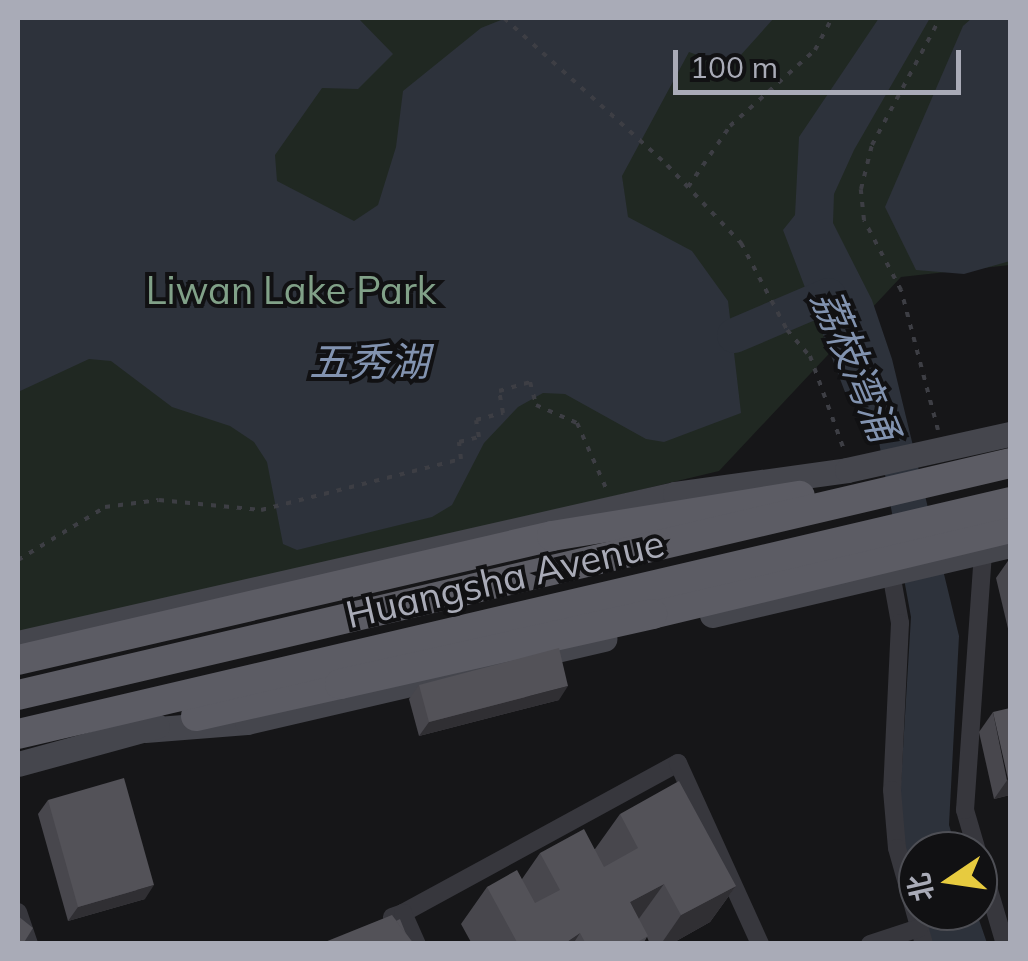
<!DOCTYPE html>
<meta charset="utf-8">
<style>
body{margin:0}
#map{position:relative;width:1028px;height:961px;overflow:hidden;background:#161618;font-family:Mulish,"Noto Sans SC",sans-serif}
div>[style]{position:absolute}
[style*='--x']{left:calc(var(--x)*1px);top:calc(var(--y)*1px);width:calc(var(--w)*1px);rotate:calc(var(--a)*1deg)}
.green>*{inset:0;background:#202822}
.water>*{inset:0;background:#2d323b}
.river>*{height:35px;margin:-17.5px;padding:0 17.5px;transform-origin:17.5px;border-radius:17.5px;background:#2d323b}
.path>*{height:4px;margin-top:-2px;transform-origin:0;background:repeating-linear-gradient(90deg,#3d3e44 0 5px,transparent 0 13px)}
.minor>*{height:18px;margin:-9px;padding:0 9px;transform-origin:9px;border-radius:9px;background:#37373d}
.secondary>*{height:25px;margin:-12.5px;padding:0 12.5px;transform-origin:12.5px;border-radius:12.5px;background:#45464d}
.trunk>*{height:30px;margin:-15px;padding:0 15px;transform-origin:15px;border-radius:15px;background:#5c5c64}
.path-bridge>*{height:4px;margin-top:-2px;transform-origin:0;background:repeating-linear-gradient(90deg,#3d3e44 0 5px,transparent 0 13px)}
.trunk-bridge>*{height:30px;margin:-15px;padding:0 15px;transform-origin:15px;border-radius:15px;background:#5c5c64}
.wall>*{inset:0;background:#48474d}
.shaded-wall>*{inset:0;background:#302f33}
.building>*{inset:0;background:#535258}
span{translate:-50% -50%;white-space:nowrap;text-align:center;line-height:1.15;-webkit-text-stroke:8px #111113;paint-order:stroke}
.park-label{font-size:38px;color:#81a188}
.street-label{font-size:38px;color:#a9abb7}
.water-label{font-size:40px;color:#8293b0;font-style:italic}
.frame{position:absolute;inset:0;border:20px solid #a9abb7;pointer-events:none}
.north{position:absolute;left:898px;top:831px;width:100px;height:100px;box-sizing:border-box;background:#111113;border:2px solid #4e4f55;border-radius:50%;rotate:257deg;font-size:28px;font-weight:700;line-height:40px;text-align:center;color:#a9abb7}
.north::after{content:'';display:block;margin:auto;width:35px;height:45px;background:#e7cb3f;clip-path:polygon(50% 0,100% 100%,50% 72%,0 100%)}
.scale{position:absolute;left:673px;top:50px;width:288px;height:45px;box-sizing:border-box;border:5px solid #a9abb7;border-top:0;padding-left:12px;font-size:30px;line-height:35px;white-space:nowrap;color:#a9abb7;-webkit-text-stroke:8px #111113;paint-order:stroke}
</style>
<div id="map">
<div class="green">
<i style="clip-path:polygon(18px 18px,1010px 18px,1010px 265px,901px 277px,719px 471px,18px 639px)"></i>
</div>
<div class="water">
<i style="clip-path:polygon(18px 18px,358px 18px,393px 54px,358px 89px,322px 88px,275px 155px,277px 181px,354px 221px,378px 205px,396px 147px,403px 91px,481px 28px,506px 18px,774px 18px,730px 67px,689px 52px,622px 176px,628px 217px,692px 251px,728px 301px,741px 413px,664px 442px,646px 439px,565px 394px,543px 393px,518px 407px,484px 443px,452px 505px,432px 517px,297px 550px,283px 544px,267px 462px,254px 442px,230px 426px,172px 407px,111px 361px,89px 359px,18px 392px)"></i>
<i style="clip-path:polygon(879px 18px,930px 18px,854px 150px,834px 194px,833px 223px,872px 300px,892px 359px,959px 636px,949px 825px,957px 851px,918px 851px,918px 911px,976px 911px,987px 943px,926px 943px,897px 848px,911px 617px,879px 442px,857px 395px,845px 392px,783px 230px,795px 215px,799px 137px)"></i>
<i style="clip-path:polygon(972px 18px,1010px 18px,1010px 261px,964px 274px,916px 270px,885px 207px,963px 26px)"></i>
</div>
<div class="river">
<i style="--x:734;--y:335;--w:102;--a:-23.1"></i>
</div>
<div class="path">
<i style="--x:667;--y:165;--w:108;--a:46.5"></i>
<i style="--x:741;--y:243;--w:98;--a:62.1"></i>
<i style="--x:787;--y:330;--w:35;--a:49"></i>
<i style="--x:810;--y:356;--w:100;--a:70.1"></i>
<i style="--x:688;--y:187;--w:74;--a:-55.5"></i>
<i style="--x:730;--y:126;--w:114;--a:-41.8"></i>
<i style="--x:815;--y:50;--w:36;--a:-62"></i>
<i style="--x:938;--y:430;--w:145;--a:-104.8"></i>
<i style="--x:901;--y:290;--w:79;--a:-117.9"></i>
<i style="--x:864;--y:220;--w:31;--a:-96"></i>
<i style="--x:861;--y:189;--w:45;--a:-76"></i>
<i style="--x:872;--y:145;--w:144;--a:-61.8"></i>
<i style="--x:18;--y:560;--w:102;--a:-31.3"></i>
<i style="--x:105;--y:507;--w:54;--a:-7.4"></i>
<i style="--x:159;--y:500;--w:102;--a:5.6"></i>
<i style="--x:261;--y:510;--w:206;--a:-14.3"></i>
<i style="--x:461;--y:459;--w:17;--a:-97"></i>
<i style="--x:459;--y:442;--w:21;--a:-14"></i>
<i style="--x:479;--y:437;--w:17;--a:-100"></i>
<i style="--x:476;--y:420;--w:28;--a:-15"></i>
<i style="--x:503;--y:413;--w:22;--a:-100"></i>
<i style="--x:499;--y:391;--w:32;--a:-16"></i>
<i style="--x:530;--y:382;--w:24;--a:75"></i>
<i style="--x:536;--y:405;--w:45;--a:23.7"></i>
<i style="--x:577;--y:423;--w:71;--a:66"></i>
</div>
<div class="minor">
<i style="--x:891;--y:573;--w:51;--a:79.8"></i>
<i style="--x:900;--y:623;--w:167;--a:92.7"></i>
<i style="--x:892;--y:790;--w:58;--a:85.1"></i>
<i style="--x:897;--y:848;--w:100;--a:74.3"></i>
<i style="--x:977;--y:851;--w:43;--a:-106.3"></i>
<i style="--x:965;--y:810;--w:260;--a:-86"></i>
<i style="--x:978;--y:853;--w:95;--a:73.5"></i>
<i style="--x:18;--y:912;--w:34;--a:71"></i>
<i style="--x:403;--y:913;--w:313;--a:-28.6"></i>
<i style="--x:678;--y:763;--w:199;--a:65.6"></i>
<i style="--x:392;--y:917;--w:12;--a:-20"></i>
<i style="--x:403;--y:913;--w:34;--a:66"></i>
<i style="--x:870;--y:944;--w:52;--a:-18.1"></i>
</div>
<div class="secondary">
<i style="--x:712;--y:615;--w:306;--a:-13.2"></i>
<i style="--x:18;--y:643;--w:674;--a:-12.78"></i>
<i style="--x:675;--y:494;--w:174;--a:-7.9"></i>
<i style="--x:847;--y:470;--w:167;--a:-12.5"></i>
<i style="--x:145;--y:730;--w:102;--a:-4.5"></i>
<i style="--x:247;--y:722;--w:367;--a:-13.1"></i>
<i style="--x:18;--y:764;--w:144;--a:-15.3"></i>
</div>
<div class="trunk">
<i style="--x:652;--y:614;--w:368;--a:-13.5"></i>
<i style="--x:18;--y:660;--w:548;--a:-13.07"></i>
<i style="--x:552;--y:536;--w:251;--a:-9.2"></i>
<i style="--x:18;--y:695;--w:1019;--a:-13.16"></i>
<i style="--x:196;--y:716;--w:148;--a:-12.5"></i>
<i style="--x:18;--y:734;--w:1019;--a:-13.16"></i>
</div>
<div class="path-bridge">
<i style="--x:504;--y:18;--w:219;--a:42"></i>
</div>
<div class="trunk-bridge">
<i style="--x:340;--y:684;--w:320;--a:-12.6"></i>
</div>
<div class="wall">
<i style="clip-path:polygon(1010px 558px,1010px 637px,996px 578px)"></i>
<i style="clip-path:polygon(419px 685px,559px 700px,419px 736px,409px 699px)"></i>
<i style="clip-path:polygon(993px 712px,1010px 795px,994px 799px,979px 732px)"></i>
<i style="clip-path:polygon(48px 800px,145px 899px,68px 921px,38px 814px)"></i>
<i style="clip-path:polygon(620px 814px,736px 886px,710px 922px,671px 944px,650px 944px,647px 937px,643px 944px,472px 944px,461px 924px,487px 887px,522px 879px,540px 853px,595px 849px)"></i>
</div>
<div class="shaded-wall">
<i style="clip-path:polygon(568px 686px,559px 700px,419px 736px,429px 722px)"></i>
<i style="clip-path:polygon(1008px 779px,1010px 779px,1010px 795px,994px 799px)"></i>
<i style="clip-path:polygon(664px 884px,638px 920px,630px 902px)"></i>
<i style="clip-path:polygon(154px 885px,145px 899px,68px 921px,78px 907px)"></i>
<i style="clip-path:polygon(736px 886px,710px 922px,671px 944px,661px 944px,681px 915px)"></i>
<i style="clip-path:polygon(580px 933px,573px 944px,563px 944px)"></i>
</div>
<div class="building">
<i style="clip-path:polygon(559px 648px,568px 686px,429px 722px,419px 685px)"></i>
<i style="clip-path:polygon(1010px 708px,1010px 779px,1008px 779px,993px 712px)"></i>
<i style="clip-path:polygon(124px 778px,154px 885px,78px 907px,48px 800px)"></i>
<i style="clip-path:polygon(679px 781px,736px 886px,681px 915px,664px 884px,630px 902px,648px 936px,634px 944px,586px 944px,580px 933px,564px 944px,518px 944px,487px 887px,517px 870px,535px 903px,560px 890px,540px 853px,584px 829px,604px 867px,638px 848px,620px 814px)"></i>
<i style="clip-path:polygon(392px 915px,414px 944px,320px 944px)"></i>
<i style="clip-path:polygon(18px 916px,33px 928px,23px 944px,18px 944px)"></i>
<i style="clip-path:polygon(400px 919px,406px 934px,396px 921px)"></i>
</div>
<div class="park-label">
<span style="left:291px;top:291px">Liwan Lake Park</span>
</div>
<div class="street-label">
<span style="left:505px;top:579px;rotate:-13deg">Huangsha Avenue</span>
</div>
<div class="water-label">
<span style="left:369px;top:361px">五秀湖</span>
<span style="left:856px;top:365px;rotate:67deg">荔枝湾涌</span>
</div>
<div class="frame"></div>
<div class="north">北</div>
<div class="scale">100 m</div>
</div>
